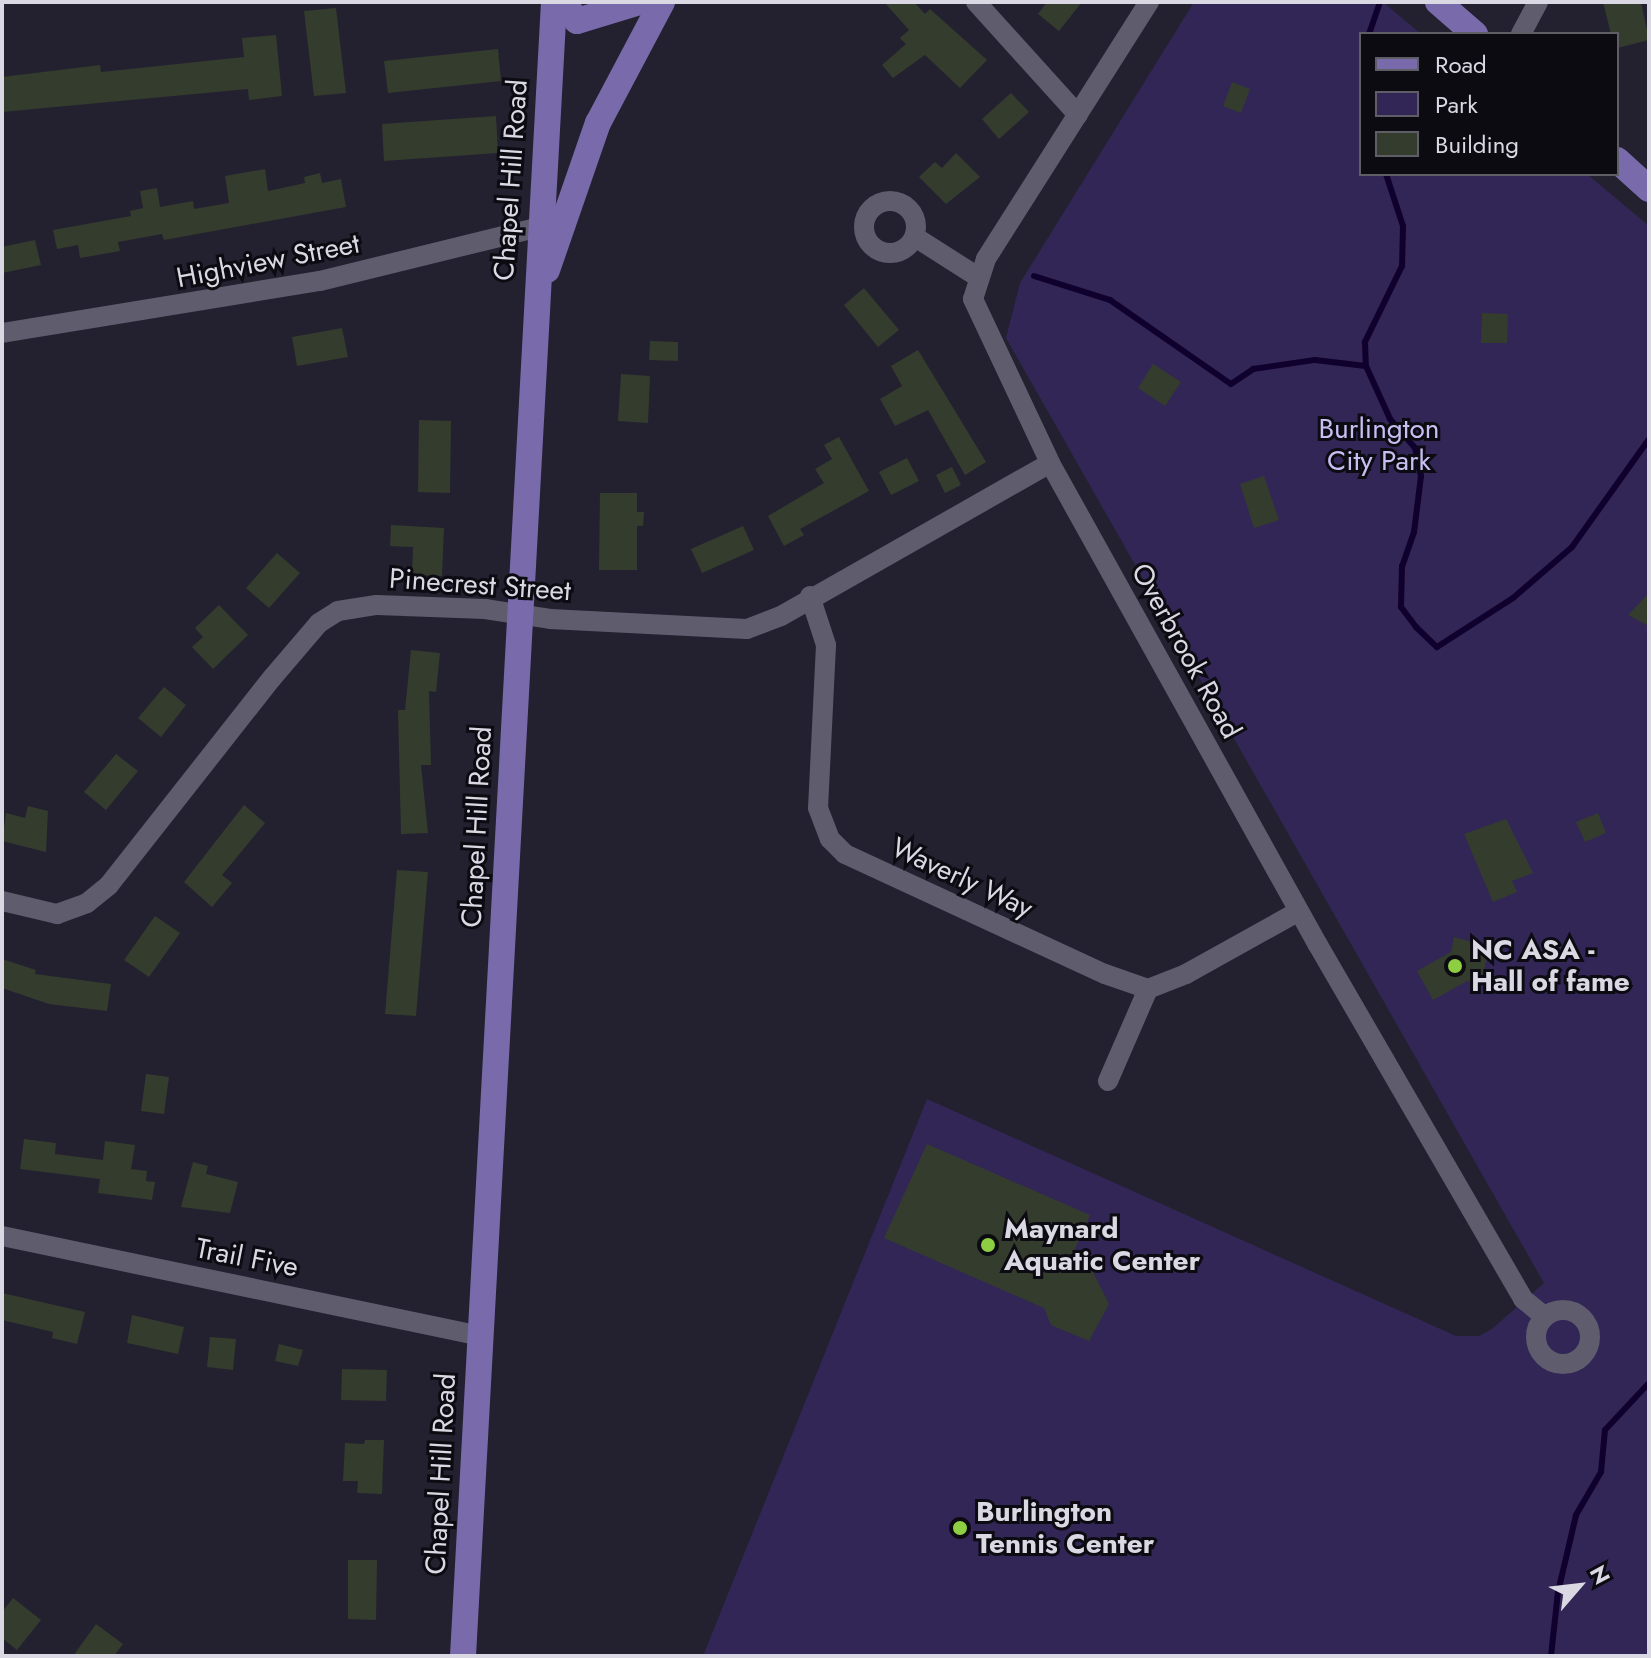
<!DOCTYPE html>
<style>
body{margin:0}
#map{position:relative;width:1651px;height:1658px;overflow:hidden;background:#232130;font-family:Jost,sans-serif}
div>[style]{position:absolute}
[style*='--x']{left:calc(var(--x)*1px);top:calc(var(--y)*1px);width:calc(var(--w)*1px);rotate:calc(var(--a)*1deg)}
.green>*{inset:0;background:#322656}
.stream>*{height:6px;margin:-3px;padding:0 3px;transform-origin:3px;border-radius:3px;background:#10002d}
.building>*{inset:0;background:#343c2d}
.minor>*{height:20px;margin:-10px;padding:0 10px;transform-origin:10px;border-radius:10px;background:#5f5c6e}
.minor>.ring{margin:-10px;padding:0;box-sizing:content-box;background:none;border:20px solid #5f5c6e;border-radius:50%}
.major>*{height:26px;margin:-13px;padding:0 13px;transform-origin:13px;border-radius:13px;background:#796bab}
.dots>*{width:22px;height:22px;translate:-50% -50%;box-sizing:border-box;border:4px solid #0d0b12;border-radius:50%}
span{translate:-50% -50%;white-space:nowrap;text-align:center;line-height:1.15;-webkit-text-stroke:6px #0d0b12;paint-order:stroke}
.street-label{font-size:28px;color:#dad9e3}
.park-label{font-size:28px;color:#c7bef2}
.poi-label{font-size:28px;color:#dad9e3;font-weight:700}
.left{translate:0 -50%;text-align:left}
.frame{position:absolute;inset:0;border:4px solid #dad9e3;pointer-events:none}
.legend{position:absolute;left:1359px;top:32px;width:260px;height:144px;box-sizing:border-box;background:#0d0b12;border:2px solid #5f5d66;margin:0;padding:10px 14px;list-style:none;font-size:24px;color:#dad9e3}
.legend li{display:flex;align-items:center;gap:16px;height:40px}
.legend b{width:40px;border:2px solid #5f5d66}
.north{position:absolute;left:1539px;top:1546px;width:80px;height:80px;-webkit-text-stroke:6px #0d0b12;paint-order:stroke;rotate:62deg;font-size:22px;font-weight:700;line-height:32px;text-align:center;color:#dad9e3}
.north::after{content:'';display:block;margin:auto;width:28px;height:36px;background:#dad9e3;clip-path:polygon(50% 0,100% 100%,50% 72%,0 100%)}
</style>
<div id="map">
<div class="green">
<i style="clip-path:polygon(1194px 2px,1383px 2px,1421px 34px,1361px 34px,1361px 174px,1587px 174px,1649px 226px,1649px 1656px,703px 1656px,927px 1099px,1456px 1336px,1479px 1336px,1492px 1329px,1544px 1283px,1006px 338px,1020px 283px)"></i>
</div>
<div class="stream">
<i style="--x:1369;--y:34;--w:34;--a:-71"></i>
<i style="--x:1386;--y:174;--w:55;--a:71.9"></i>
<i style="--x:1403;--y:226;--w:40;--a:91.4"></i>
<i style="--x:1402;--y:266;--w:85;--a:116"></i>
<i style="--x:1365;--y:342;--w:24;--a:88"></i>
<i style="--x:1366;--y:366;--w:58;--a:65.6"></i>
<i style="--x:1390;--y:419;--w:38;--a:49"></i>
<i style="--x:1415;--y:448;--w:29;--a:78"></i>
<i style="--x:1421;--y:476;--w:56;--a:97.1"></i>
<i style="--x:1414;--y:532;--w:36;--a:109"></i>
<i style="--x:1402;--y:566;--w:41;--a:91.4"></i>
<i style="--x:1401;--y:607;--w:25;--a:53"></i>
<i style="--x:1416;--y:627;--w:29;--a:44"></i>
<i style="--x:1437;--y:647;--w:90;--a:-32.8"></i>
<i style="--x:1513;--y:598;--w:78;--a:-40.8"></i>
<i style="--x:1572;--y:547;--w:133;--a:-54.5"></i>
<i style="--x:1034;--y:276;--w:80;--a:17.5"></i>
<i style="--x:1110;--y:300;--w:147;--a:34.8"></i>
<i style="--x:1231;--y:384;--w:27;--a:-34"></i>
<i style="--x:1253;--y:369;--w:63;--a:-8.3"></i>
<i style="--x:1315;--y:360;--w:51;--a:6.7"></i>
<i style="--x:1551;--y:1656;--w:64;--a:-83.8"></i>
<i style="--x:1558;--y:1592;--w:79;--a:-76.8"></i>
<i style="--x:1576;--y:1515;--w:50;--a:-59.8"></i>
<i style="--x:1601;--y:1472;--w:42;--a:-84.6"></i>
<i style="--x:1605;--y:1430;--w:64;--a:-46.9"></i>
</div>
<div class="building">
<i style="clip-path:polygon(884px 2px,914px 2px,925px 14px,930px 9px,987px 60px,960px 88px,925px 55px,893px 78px,882px 65px,906px 44px,900px 38px,909px 30px)"></i>
<i style="clip-path:polygon(1047px 2px,1082px 2px,1059px 31px,1038px 14px)"></i>
<i style="clip-path:polygon(1603px 2px,1641px 2px,1649px 40px,1617px 48px,1617px 34px,1611px 34px)"></i>
<i style="clip-path:polygon(336px 8px,346px 93px,314px 96px,304px 11px)"></i>
<i style="clip-path:polygon(276px 35px,282px 96px,249px 100px,248px 89px,2px 112px,2px 77px,100px 65px,101px 72px,244px 57px,242px 38px)"></i>
<i style="clip-path:polygon(498px 49px,501px 81px,388px 93px,384px 61px)"></i>
<i style="clip-path:polygon(1232px 82px,1250px 89px,1241px 113px,1223px 106px)"></i>
<i style="clip-path:polygon(1011px 93px,1029px 112px,999px 139px,982px 119px)"></i>
<i style="clip-path:polygon(496px 116px,498px 153px,384px 161px,382px 124px)"></i>
<i style="clip-path:polygon(956px 153px,980px 177px,946px 204px,919px 177px,935px 162px,942px 168px)"></i>
<i style="clip-path:polygon(265px 169px,268px 191px,305px 183px,304px 177px,320px 173px,322px 183px,341px 179px,346px 207px,164px 240px,162px 234px,118px 242px,120px 251px,80px 258px,78px 245px,57px 249px,53px 230px,131px 216px,130px 211px,143px 208px,140px 191px,157px 188px,160px 207px,193px 201px,194px 209px,229px 203px,225px 176px)"></i>
<i style="clip-path:polygon(35px 240px,41px 265px,2px 273px,2px 247px)"></i>
<i style="clip-path:polygon(864px 288px,899px 330px,878px 347px,844px 305px)"></i>
<i style="clip-path:polygon(1482px 313px,1508px 314px,1507px 343px,1481px 343px)"></i>
<i style="clip-path:polygon(342px 328px,348px 357px,297px 366px,292px 337px)"></i>
<i style="clip-path:polygon(650px 341px,678px 342px,678px 361px,649px 360px)"></i>
<i style="clip-path:polygon(918px 350px,986px 462px,965px 475px,928px 410px,895px 426px,880px 399px,902px 386px,891px 366px)"></i>
<i style="clip-path:polygon(1153px 364px,1181px 382px,1165px 406px,1138px 388px)"></i>
<i style="clip-path:polygon(621px 374px,650px 376px,648px 423px,618px 421px)"></i>
<i style="clip-path:polygon(419px 420px,451px 421px,450px 493px,418px 492px)"></i>
<i style="clip-path:polygon(839px 437px,869px 491px,800px 529px,804px 535px,784px 546px,768px 516px,824px 483px,815px 469px,832px 459px,824px 445px)"></i>
<i style="clip-path:polygon(907px 458px,919px 481px,891px 495px,879px 472px)"></i>
<i style="clip-path:polygon(952px 467px,961px 485px,945px 493px,936px 475px)"></i>
<i style="clip-path:polygon(1264px 476px,1279px 520px,1254px 528px,1240px 484px)"></i>
<i style="clip-path:polygon(600px 493px,637px 493px,637px 512px,644px 512px,643px 526px,637px 526px,637px 570px,599px 570px)"></i>
<i style="clip-path:polygon(391px 525px,444px 528px,442px 576px,412px 575px,413px 547px,390px 546px)"></i>
<i style="clip-path:polygon(743px 526px,754px 550px,702px 573px,691px 549px)"></i>
<i style="clip-path:polygon(277px 553px,300px 573px,269px 608px,246px 588px)"></i>
<i style="clip-path:polygon(1649px 593px,1649px 626px,1628px 615px)"></i>
<i style="clip-path:polygon(219px 605px,248px 635px,213px 669px,192px 647px,203px 637px,195px 628px)"></i>
<i style="clip-path:polygon(411px 650px,440px 653px,436px 692px,429px 691px,431px 765px,421px 765px,428px 833px,401px 834px,398px 710px,405px 710px)"></i>
<i style="clip-path:polygon(164px 687px,186px 705px,161px 737px,138px 718px)"></i>
<i style="clip-path:polygon(116px 754px,138px 771px,106px 810px,84px 792px)"></i>
<i style="clip-path:polygon(244px 805px,265px 823px,222px 875px,232px 883px,212px 907px,184px 882px)"></i>
<i style="clip-path:polygon(28px 806px,48px 811px,46px 852px,2px 841px,6px 813px,25px 818px)"></i>
<i style="clip-path:polygon(1598px 813px,1606px 833px,1585px 842px,1576px 822px)"></i>
<i style="clip-path:polygon(1506px 819px,1533px 873px,1512px 881px,1517px 892px,1493px 902px,1464px 834px)"></i>
<i style="clip-path:polygon(397px 870px,428px 872px,416px 1016px,385px 1014px)"></i>
<i style="clip-path:polygon(155px 916px,180px 933px,149px 977px,124px 960px)"></i>
<i style="clip-path:polygon(1454px 937px,1490px 947px,1480px 985px,1467px 981px,1433px 1000px,1417px 971px,1451px 952px)"></i>
<i style="clip-path:polygon(2px 959px,36px 970px,35px 974px,111px 984px,107px 1011px,49px 1004px,2px 988px)"></i>
<i style="clip-path:polygon(146px 1074px,169px 1077px,164px 1114px,141px 1111px)"></i>
<i style="clip-path:polygon(24px 1139px,56px 1143px,55px 1154px,103px 1160px,105px 1141px,135px 1145px,131px 1169px,147px 1171px,146px 1181px,155px 1182px,152px 1200px,98px 1193px,100px 1179px,20px 1169px)"></i>
<i style="clip-path:polygon(927px 1144px,1090px 1215px,1074px 1251px,1093px 1272px,1109px 1304px,1089px 1341px,1051px 1325px,1044px 1308px,884px 1238px)"></i>
<i style="clip-path:polygon(193px 1162px,208px 1166px,206px 1174px,238px 1182px,230px 1213px,181px 1207px)"></i>
<i style="clip-path:polygon(2px 1293px,85px 1312px,77px 1344px,52px 1338px,53px 1332px,2px 1320px)"></i>
<i style="clip-path:polygon(132px 1315px,184px 1327px,178px 1354px,127px 1343px)"></i>
<i style="clip-path:polygon(210px 1337px,236px 1339px,233px 1370px,207px 1367px)"></i>
<i style="clip-path:polygon(279px 1344px,303px 1350px,298px 1366px,275px 1361px)"></i>
<i style="clip-path:polygon(342px 1369px,387px 1370px,386px 1401px,341px 1400px)"></i>
<i style="clip-path:polygon(365px 1440px,384px 1440px,382px 1494px,357px 1493px,358px 1481px,343px 1481px,345px 1443px,364px 1444px)"></i>
<i style="clip-path:polygon(348px 1560px,377px 1560px,376px 1620px,348px 1619px)"></i>
<i style="clip-path:polygon(13px 1598px,41px 1620px,17px 1650px,2px 1638px,2px 1612px)"></i>
<i style="clip-path:polygon(96px 1624px,123px 1644px,114px 1656px,73px 1656px)"></i>
</div>
<div class="minor">
<i style="--x:976;--y:2;--w:152;--a:47.9"></i>
<i style="--x:1149;--y:2;--w:304;--a:122.4"></i>
<i style="--x:986;--y:259;--w:42;--a:108"></i>
<i style="--x:973;--y:299;--w:181;--a:64.8"></i>
<i style="--x:1050;--y:463;--w:551;--a:60.93"></i>
<i style="--x:1318;--y:945;--w:409;--a:59.9"></i>
<i style="--x:1523;--y:1299;--w:28;--a:39"></i>
<i style="--x:1521;--y:34;--w:36;--a:-62"></i>
<i class="ring" style="left:864px;top:201px;width:32px;height:32px"></i>
<i style="--x:915;--y:237;--w:75;--a:32.4"></i>
<i style="--x:2;--y:333;--w:322;--a:-9.3"></i>
<i style="--x:320;--y:281;--w:227;--a:-13.8"></i>
<i style="--x:810;--y:596;--w:52;--a:71.9"></i>
<i style="--x:826;--y:645;--w:163;--a:92.8"></i>
<i style="--x:818;--y:808;--w:33;--a:69"></i>
<i style="--x:830;--y:839;--w:21;--a:45"></i>
<i style="--x:845;--y:854;--w:286;--a:24.8"></i>
<i style="--x:1105;--y:974;--w:46;--a:19.2"></i>
<i style="--x:1148;--y:989;--w:41;--a:-21.5"></i>
<i style="--x:1186;--y:974;--w:129;--a:-29.1"></i>
<i style="--x:2;--y:901;--w:57;--a:13.3"></i>
<i style="--x:57;--y:914;--w:32;--a:-20"></i>
<i style="--x:87;--y:903;--w:28;--a:-39"></i>
<i style="--x:109;--y:885;--w:263;--a:-51.8"></i>
<i style="--x:272;--y:678;--w:72;--a:-49.5"></i>
<i style="--x:319;--y:623;--w:22;--a:-32"></i>
<i style="--x:338;--y:611;--w:39;--a:-9"></i>
<i style="--x:377;--y:605;--w:108;--a:2.1"></i>
<i style="--x:485;--y:609;--w:66;--a:8.7"></i>
<i style="--x:550;--y:619;--w:197;--a:2.9"></i>
<i style="--x:747;--y:629;--w:36;--a:-21"></i>
<i style="--x:781;--y:616;--w:309;--a:-29.6"></i>
<i style="--x:1108;--y:1081;--w:100;--a:-66.5"></i>
<i style="--x:2;--y:1236;--w:488;--a:11.8"></i>
<i class="ring" style="left:1536px;top:1310px;width:34px;height:34px"></i>
</div>
<div class="major">
<i style="--x:564;--y:2;--w:23;--a:56"></i>
<i style="--x:577;--y:21;--w:66;--a:-16.8"></i>
<i style="--x:1438;--y:2;--w:49;--a:40.9"></i>
<i style="--x:1617;--y:160;--w:43;--a:42.2"></i>
<i style="--x:547;--y:270;--w:156;--a:-70.9"></i>
<i style="--x:598;--y:123;--w:137;--a:-62.1"></i>
<i style="--x:463;--y:1656;--w:1657;--a:-86.85"></i>
</div>
<div class="dots">
<i style="left:1455px;top:966px;background:#8ece43"></i>
<i style="left:988px;top:1245px;background:#8ece43"></i>
<i style="left:960px;top:1528px;background:#8ece43"></i>
</div>
<div class="street-label">
<span style="left:511px;top:180px;rotate:-86deg">Chapel Hill Road</span>
<span style="left:268px;top:261px;rotate:-11deg">Highview Street</span>
<span style="left:480px;top:585px;rotate:4deg">Pinecrest Street</span>
<span style="left:1186px;top:651px;rotate:61deg">Overbrook Road</span>
<span style="left:477px;top:827px;rotate:-87deg">Chapel Hill Road</span>
<span style="left:962px;top:878px;rotate:25deg">Waverly Way</span>
<span style="left:247px;top:1258px;rotate:11deg">Trail Five</span>
<span style="left:441px;top:1474px;rotate:-87deg">Chapel Hill Road</span>
</div>
<div class="park-label">
<span style="left:1379px;top:445px">Burlington<br>City Park</span>
</div>
<div class="poi-label">
<span class="left" style="left:1471px;top:966px">NC ASA -<br>Hall of fame</span>
<span class="left" style="left:1004px;top:1245px">Maynard<br>Aquatic Center</span>
<span class="left" style="left:976px;top:1528px">Burlington<br>Tennis Center</span>
</div>
<div class="frame"></div>
<ul class="legend">
<li><b style="height:10px;background:#796bab"></b>Road</li>
<li><b style="height:22px;background:#322656"></b>Park</li>
<li><b style="height:22px;background:#343c2d"></b>Building</li>
</ul>
<div class="north">N</div>
</div>
